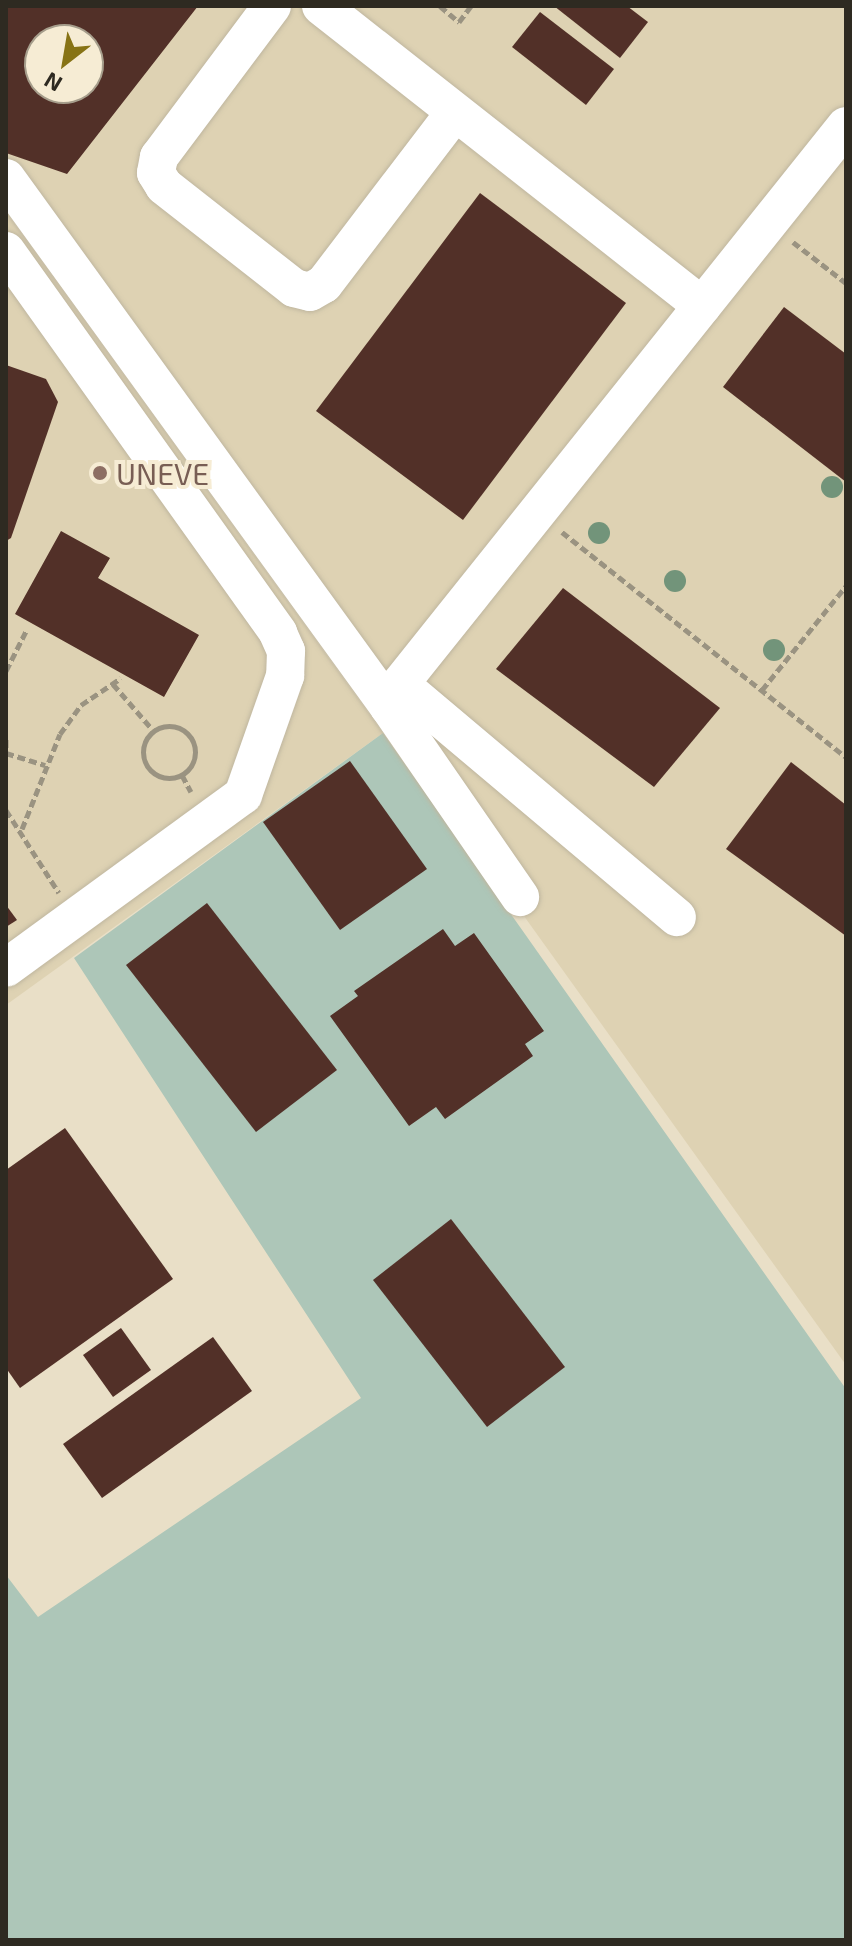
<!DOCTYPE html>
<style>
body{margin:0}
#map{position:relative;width:852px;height:1946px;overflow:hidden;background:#e9dfc7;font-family:"Exo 2",sans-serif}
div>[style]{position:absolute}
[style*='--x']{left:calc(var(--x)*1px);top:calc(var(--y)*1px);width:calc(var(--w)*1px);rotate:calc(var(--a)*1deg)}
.built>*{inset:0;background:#ded2b3}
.green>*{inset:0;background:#adc6b8}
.building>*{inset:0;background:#523028}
.path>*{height:5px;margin-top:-2.5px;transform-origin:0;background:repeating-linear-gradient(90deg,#9a9381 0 8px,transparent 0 12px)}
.path>.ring{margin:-2.5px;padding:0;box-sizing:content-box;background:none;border:5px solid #9a9381;border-radius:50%}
.roads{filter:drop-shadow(0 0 2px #bfb69f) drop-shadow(0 0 2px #bfb69f)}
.minor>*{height:38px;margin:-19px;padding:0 19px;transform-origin:19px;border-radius:19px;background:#fff}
.trees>*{width:22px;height:22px;margin:-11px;border-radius:50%;background:#72947a}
.dots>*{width:22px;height:22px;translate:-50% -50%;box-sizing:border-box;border:4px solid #f6ecd4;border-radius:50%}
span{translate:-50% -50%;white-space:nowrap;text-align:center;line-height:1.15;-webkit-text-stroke:8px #f6ecd4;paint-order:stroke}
.education-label{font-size:30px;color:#785e54}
.left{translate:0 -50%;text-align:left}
.frame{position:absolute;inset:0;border:8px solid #2e2a21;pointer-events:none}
.north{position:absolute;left:24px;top:24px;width:80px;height:80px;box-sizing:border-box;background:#f6ecd4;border:2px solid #a69e8c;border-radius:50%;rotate:211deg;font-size:22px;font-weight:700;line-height:32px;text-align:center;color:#2e2a21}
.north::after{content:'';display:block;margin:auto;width:28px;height:36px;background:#877315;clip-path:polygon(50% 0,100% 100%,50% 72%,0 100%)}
</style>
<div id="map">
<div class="built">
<i style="clip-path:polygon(evenodd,6px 6px,846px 6px,846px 1365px,6px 194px,6px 6px,40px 40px,88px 40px,88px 88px,40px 88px,40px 40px)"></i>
<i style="clip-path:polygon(6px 212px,383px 733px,6px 1005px)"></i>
</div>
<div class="green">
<i style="clip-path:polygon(383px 733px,846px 1389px,846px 1940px,6px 1940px,6px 1575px,38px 1617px,361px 1398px,74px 958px)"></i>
</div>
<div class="building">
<i style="clip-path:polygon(evenodd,6px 6px,198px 6px,67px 174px,6px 153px,6px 6px,40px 40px,88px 40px,88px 88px,40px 88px,40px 40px)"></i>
<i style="clip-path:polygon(554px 6px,627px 6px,648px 22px,620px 58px)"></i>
<i style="clip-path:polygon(540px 12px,614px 69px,586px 105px,512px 47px)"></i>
<i style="clip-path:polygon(480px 193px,626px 303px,463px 520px,316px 411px)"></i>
<i style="clip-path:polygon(784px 307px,846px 354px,846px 482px,723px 387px)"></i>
<i style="clip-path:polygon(6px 365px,46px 379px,58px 402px,11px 538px,6px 541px)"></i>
<i style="clip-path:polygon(61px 531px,110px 558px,98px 578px,199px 635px,164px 697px,15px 614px)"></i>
<i style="clip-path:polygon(563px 588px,720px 708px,654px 787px,496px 669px)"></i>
<i style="clip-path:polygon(350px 761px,427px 869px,340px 930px,263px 822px)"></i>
<i style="clip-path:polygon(791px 762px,846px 805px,846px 936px,726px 849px)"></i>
<i style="clip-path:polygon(207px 903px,337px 1070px,256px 1132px,126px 965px)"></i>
<i style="clip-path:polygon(6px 905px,17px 920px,6px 927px)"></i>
<i style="clip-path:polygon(443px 929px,455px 946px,474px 933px,544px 1031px,525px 1044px,533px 1056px,445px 1119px,436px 1107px,409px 1126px,330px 1016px,358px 996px,354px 991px)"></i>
<i style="clip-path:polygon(65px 1128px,173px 1279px,20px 1388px,6px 1368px,6px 1170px)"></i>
<i style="clip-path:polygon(451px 1219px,565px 1367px,487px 1427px,373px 1280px)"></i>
<i style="clip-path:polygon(121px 1328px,151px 1370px,113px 1397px,83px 1355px)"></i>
<i style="clip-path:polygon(213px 1337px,252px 1391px,102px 1498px,63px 1444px)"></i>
</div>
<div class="path">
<i style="--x:440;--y:6;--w:25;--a:40"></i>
<i style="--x:459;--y:22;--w:20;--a:-53"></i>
<i style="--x:793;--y:242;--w:67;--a:37.7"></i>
<i style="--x:562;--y:532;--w:362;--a:38.4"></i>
<i style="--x:6;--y:671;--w:45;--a:-63.4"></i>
<i style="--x:113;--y:684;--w:61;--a:49"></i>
<i style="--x:762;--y:690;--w:134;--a:-51.1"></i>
<i class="ring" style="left:143px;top:726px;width:47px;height:47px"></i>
<i style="--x:6;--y:739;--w:9;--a:90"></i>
<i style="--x:6;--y:753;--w:41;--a:17.1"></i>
<i style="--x:182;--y:775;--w:19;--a:62"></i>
<i style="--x:6;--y:810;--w:98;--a:57.4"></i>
<i style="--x:22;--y:829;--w:102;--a:-68.2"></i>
<i style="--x:60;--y:734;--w:36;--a:-54"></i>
<i style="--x:81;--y:705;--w:48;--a:-34"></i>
</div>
<div class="roads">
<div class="minor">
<i style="--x:272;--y:6;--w:189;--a:126.8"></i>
<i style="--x:159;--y:157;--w:16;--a:101"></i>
<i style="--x:156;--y:173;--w:15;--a:58"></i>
<i style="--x:164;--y:186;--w:165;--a:38.1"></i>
<i style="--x:294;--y:288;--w:16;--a:14"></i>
<i style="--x:310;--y:292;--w:16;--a:-30"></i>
<i style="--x:324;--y:284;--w:216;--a:-52.7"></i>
<i style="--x:321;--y:6;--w:485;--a:38.2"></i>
<i style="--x:6;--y:178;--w:653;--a:54.1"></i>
<i style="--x:389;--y:707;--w:25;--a:-64"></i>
<i style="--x:400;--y:684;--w:714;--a:-51.37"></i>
<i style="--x:6;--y:251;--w:469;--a:54.5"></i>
<i style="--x:278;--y:633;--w:20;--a:66"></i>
<i style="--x:286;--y:651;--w:25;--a:92"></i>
<i style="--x:285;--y:676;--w:126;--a:109.4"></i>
<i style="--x:243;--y:795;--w:293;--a:143.9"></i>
<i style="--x:400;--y:684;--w:362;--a:40.1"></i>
<i style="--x:389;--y:707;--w:231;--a:55.4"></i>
</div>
</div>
<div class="trees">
<i style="left:832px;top:487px"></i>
<i style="left:599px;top:533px"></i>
<i style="left:675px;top:581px"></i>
<i style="left:774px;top:650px"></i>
</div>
<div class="dots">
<i style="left:100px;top:473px;background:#8d6e63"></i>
</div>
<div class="education-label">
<span class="left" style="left:116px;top:473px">UNEVE</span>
</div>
<div class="frame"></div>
<div class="north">N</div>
</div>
